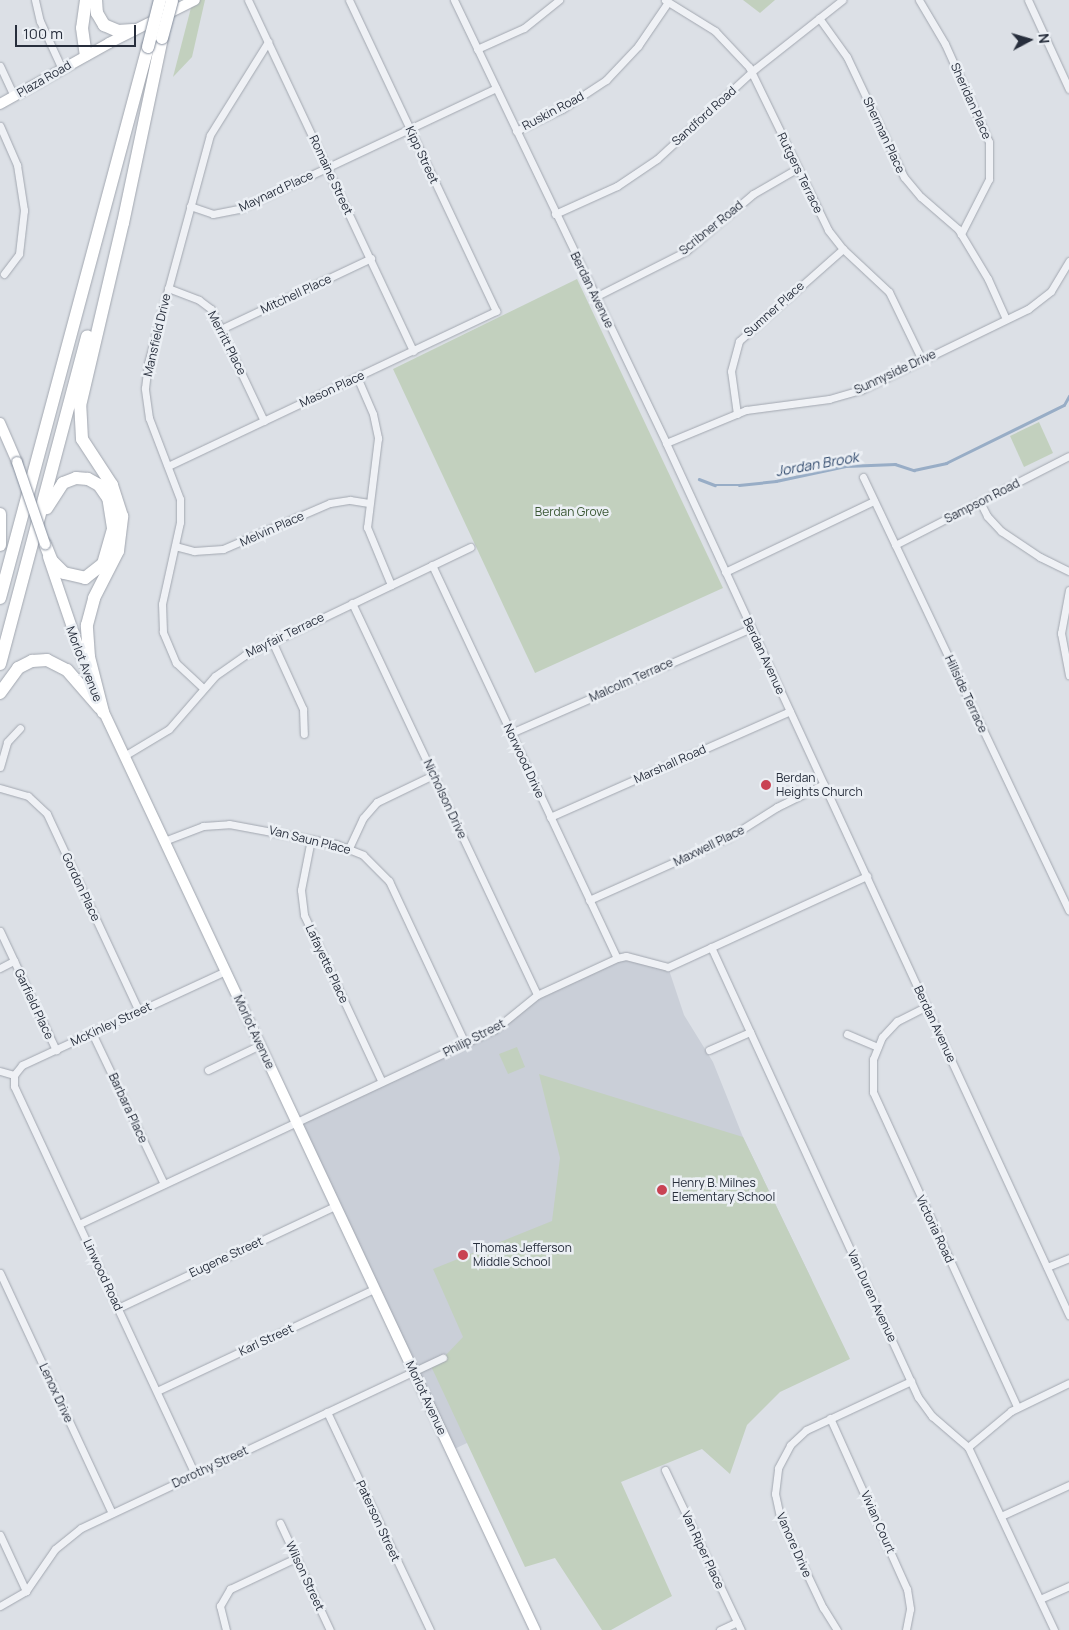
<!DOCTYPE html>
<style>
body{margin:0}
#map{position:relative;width:1069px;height:1630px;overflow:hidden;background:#dce0e6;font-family:Manrope,sans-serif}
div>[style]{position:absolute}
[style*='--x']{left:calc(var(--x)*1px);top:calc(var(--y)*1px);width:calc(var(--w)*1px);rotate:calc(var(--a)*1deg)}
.built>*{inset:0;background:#cacfd8}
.green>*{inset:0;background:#c2d0be}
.stream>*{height:2.5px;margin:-1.25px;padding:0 1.25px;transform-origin:1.25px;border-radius:1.25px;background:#98adc6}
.roads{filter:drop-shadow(0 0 1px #a2a7b0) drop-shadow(0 0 1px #a2a7b0)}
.street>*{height:7px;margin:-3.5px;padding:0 3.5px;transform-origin:3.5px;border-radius:3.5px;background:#eff1f5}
.secondary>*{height:10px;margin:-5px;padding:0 5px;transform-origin:5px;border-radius:5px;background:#fff}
.highway>*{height:12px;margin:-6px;padding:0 6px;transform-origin:6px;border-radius:6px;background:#fff}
.bridges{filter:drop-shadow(0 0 1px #848d9c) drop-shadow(0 0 1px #848d9c)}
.secondary-bridge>*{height:10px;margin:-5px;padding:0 5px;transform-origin:5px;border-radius:5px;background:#fff}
.highway-bridge>*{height:12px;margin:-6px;padding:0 6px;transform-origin:6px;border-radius:6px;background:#fff}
.dots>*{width:14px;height:14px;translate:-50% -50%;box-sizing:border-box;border:2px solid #ebeff4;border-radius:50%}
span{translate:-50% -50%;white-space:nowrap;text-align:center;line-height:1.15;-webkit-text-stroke:5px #ebeff4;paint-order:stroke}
.street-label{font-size:12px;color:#272e3c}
.park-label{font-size:12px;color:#3a5734}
.poi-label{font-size:12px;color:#272e3c}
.left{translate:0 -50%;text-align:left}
.water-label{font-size:14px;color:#324b6e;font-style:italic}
.north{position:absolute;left:1004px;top:15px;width:50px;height:50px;-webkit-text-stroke:4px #ebeff4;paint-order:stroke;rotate:84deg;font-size:14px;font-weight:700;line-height:20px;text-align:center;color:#272e3c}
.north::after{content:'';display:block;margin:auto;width:18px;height:22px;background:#272e3c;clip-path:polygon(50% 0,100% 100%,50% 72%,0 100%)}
.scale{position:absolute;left:15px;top:25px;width:121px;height:22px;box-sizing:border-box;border:2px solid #272e3c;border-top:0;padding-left:6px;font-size:15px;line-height:18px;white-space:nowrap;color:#272e3c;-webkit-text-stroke:4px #ebeff4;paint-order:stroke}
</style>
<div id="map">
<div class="built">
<i style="clip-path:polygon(617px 958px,668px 967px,684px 1015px,713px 1062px,743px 1137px,812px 1280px,450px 1451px,296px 1122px,503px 1024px,529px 1002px)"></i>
</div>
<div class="green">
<i style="clip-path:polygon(193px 0,205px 0,192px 57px,173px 77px)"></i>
<i style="clip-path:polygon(743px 0,775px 0,760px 13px)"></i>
<i style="clip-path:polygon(577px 279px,723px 588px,535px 673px,393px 369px)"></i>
<i style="clip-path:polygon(1039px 422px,1053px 453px,1024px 467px,1010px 436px)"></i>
<i style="clip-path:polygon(517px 1047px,525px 1067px,508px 1074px,499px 1054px)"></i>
<i style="clip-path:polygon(539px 1074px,743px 1137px,850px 1359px,780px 1392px,747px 1425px,730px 1474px,702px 1449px,621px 1482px,672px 1596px,611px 1630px,602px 1630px,555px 1558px,525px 1567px,430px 1364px,443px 1358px,463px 1337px,433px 1269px,552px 1221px,560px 1158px)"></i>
</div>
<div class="stream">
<i style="--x:699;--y:479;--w:17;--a:21"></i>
<i style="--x:715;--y:485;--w:24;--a:0"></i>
<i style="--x:739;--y:485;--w:37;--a:-6"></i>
<i style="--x:776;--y:481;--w:72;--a:-12.1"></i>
<i style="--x:846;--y:466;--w:49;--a:-2.3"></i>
<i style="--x:895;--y:464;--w:20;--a:18"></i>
<i style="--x:914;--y:470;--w:33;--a:-12"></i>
<i style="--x:946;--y:463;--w:131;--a:-26.2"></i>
<i style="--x:1064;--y:405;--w:10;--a:-61"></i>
</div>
<div class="roads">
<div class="street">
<i style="--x:35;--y:0;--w:22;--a:77"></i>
<i style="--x:40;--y:21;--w:53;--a:65.4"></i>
<i style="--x:248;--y:0;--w:388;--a:64.8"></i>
<i style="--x:454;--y:0;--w:491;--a:64.4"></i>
<i style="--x:666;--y:443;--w:961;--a:65.2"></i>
<i style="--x:665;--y:0;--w:59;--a:31.8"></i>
<i style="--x:715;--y:31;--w:50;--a:46.6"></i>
<i style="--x:749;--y:67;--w:181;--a:64.1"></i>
<i style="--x:828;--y:230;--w:24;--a:52"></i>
<i style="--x:843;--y:249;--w:63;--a:43.1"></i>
<i style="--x:889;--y:292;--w:76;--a:64.1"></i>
<i style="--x:919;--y:0;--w:51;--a:59.4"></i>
<i style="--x:945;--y:44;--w:107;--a:65.8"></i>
<i style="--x:989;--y:142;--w:37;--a:90"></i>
<i style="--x:989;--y:179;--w:62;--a:117"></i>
<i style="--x:1028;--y:0;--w:98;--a:65.3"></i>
<i style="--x:819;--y:18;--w:48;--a:54.3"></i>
<i style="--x:847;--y:57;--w:133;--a:64.6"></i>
<i style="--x:904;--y:177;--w:26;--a:50"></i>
<i style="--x:921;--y:197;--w:49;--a:40.9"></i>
<i style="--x:958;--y:229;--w:58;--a:59"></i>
<i style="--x:988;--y:279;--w:44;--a:65.8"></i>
<i style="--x:477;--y:49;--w:51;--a:-24.1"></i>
<i style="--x:524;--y:28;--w:45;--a:-38.7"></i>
<i style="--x:0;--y:66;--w:33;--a:65"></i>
<i style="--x:0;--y:126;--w:43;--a:66.4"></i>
<i style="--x:17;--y:165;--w:46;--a:81.2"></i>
<i style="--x:24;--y:210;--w:44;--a:96.5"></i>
<i style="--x:19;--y:254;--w:25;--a:127"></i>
<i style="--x:516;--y:131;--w:51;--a:-25.6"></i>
<i style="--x:562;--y:109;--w:53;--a:-33.4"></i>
<i style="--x:606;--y:80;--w:47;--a:-46.7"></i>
<i style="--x:638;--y:46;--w:53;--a:-55.7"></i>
<i style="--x:190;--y:206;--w:24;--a:19"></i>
<i style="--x:213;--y:214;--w:26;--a:-11"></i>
<i style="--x:239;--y:209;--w:284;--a:-25.2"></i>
<i style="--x:555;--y:214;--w:68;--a:-24.3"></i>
<i style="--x:617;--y:186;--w:48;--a:-34"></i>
<i style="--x:657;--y:159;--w:134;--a:-42.6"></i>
<i style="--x:756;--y:68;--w:110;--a:-38.3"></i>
<i style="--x:168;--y:288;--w:33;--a:21"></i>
<i style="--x:199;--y:300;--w:15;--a:37"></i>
<i style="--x:211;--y:309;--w:124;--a:64.7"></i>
<i style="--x:595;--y:297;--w:102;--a:-26.8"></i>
<i style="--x:686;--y:251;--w:88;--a:-40.4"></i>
<i style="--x:753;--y:194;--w:52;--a:-30"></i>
<i style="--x:221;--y:329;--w:166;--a:-25.3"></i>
<i style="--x:357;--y:377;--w:40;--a:66.6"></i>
<i style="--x:373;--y:414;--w:25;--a:78"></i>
<i style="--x:378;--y:438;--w:90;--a:97"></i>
<i style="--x:367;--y:527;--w:63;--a:67.5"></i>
<i style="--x:737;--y:414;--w:43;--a:-97.9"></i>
<i style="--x:731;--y:371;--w:31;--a:-75"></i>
<i style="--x:739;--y:341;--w:139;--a:-41.5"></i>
<i style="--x:666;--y:443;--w:87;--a:-22.4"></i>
<i style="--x:746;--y:410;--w:84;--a:-7.5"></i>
<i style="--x:829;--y:399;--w:33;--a:-16"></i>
<i style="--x:861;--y:390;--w:186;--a:-25.9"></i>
<i style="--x:1028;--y:309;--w:29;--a:-38"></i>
<i style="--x:1051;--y:291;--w:35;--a:-59"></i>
<i style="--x:168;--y:466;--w:363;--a:-25.3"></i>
<i style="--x:496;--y:311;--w:344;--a:-115.3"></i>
<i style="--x:863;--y:477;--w:480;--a:64.6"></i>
<i style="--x:980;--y:502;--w:16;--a:63"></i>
<i style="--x:987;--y:516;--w:21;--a:47"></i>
<i style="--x:1001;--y:531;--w:47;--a:33.7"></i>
<i style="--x:1040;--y:557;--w:32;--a:26"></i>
<i style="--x:895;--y:545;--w:195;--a:-27.1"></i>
<i style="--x:175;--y:546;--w:20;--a:15"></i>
<i style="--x:194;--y:551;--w:29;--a:-4"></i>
<i style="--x:223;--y:549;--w:116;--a:-23.3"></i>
<i style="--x:330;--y:503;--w:20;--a:-9"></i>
<i style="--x:350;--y:500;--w:19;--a:9"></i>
<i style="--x:432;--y:565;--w:434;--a:64.8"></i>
<i style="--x:725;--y:572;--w:165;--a:-25.5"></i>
<i style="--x:1069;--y:590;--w:44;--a:100.5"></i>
<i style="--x:1061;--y:633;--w:43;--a:79.2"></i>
<i style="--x:352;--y:603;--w:433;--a:64.7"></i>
<i style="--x:272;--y:641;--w:75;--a:65.5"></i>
<i style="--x:303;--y:709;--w:25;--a:88"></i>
<i style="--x:203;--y:688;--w:37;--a:-137"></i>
<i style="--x:176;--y:663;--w:34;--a:-113"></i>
<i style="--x:163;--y:632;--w:28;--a:-92"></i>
<i style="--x:162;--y:604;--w:84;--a:-77.6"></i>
<i style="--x:180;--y:522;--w:23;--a:-90"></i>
<i style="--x:180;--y:499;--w:87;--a:-110.9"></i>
<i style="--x:149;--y:418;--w:30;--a:-98"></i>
<i style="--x:145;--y:388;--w:25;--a:-83"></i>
<i style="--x:148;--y:363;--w:236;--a:-74.8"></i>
<i style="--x:210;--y:135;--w:110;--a:-58.1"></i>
<i style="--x:511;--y:733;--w:262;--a:-23.6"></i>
<i style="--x:124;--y:756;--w:52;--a:-31"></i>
<i style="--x:169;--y:729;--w:70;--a:-49"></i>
<i style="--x:215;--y:676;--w:37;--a:-35"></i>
<i style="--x:245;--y:655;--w:250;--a:-25.6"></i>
<i style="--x:0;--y:767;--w:26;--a:-74"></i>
<i style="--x:7;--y:742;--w:19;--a:-47"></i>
<i style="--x:0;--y:788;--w:29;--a:16"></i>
<i style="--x:28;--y:796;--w:26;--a:43"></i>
<i style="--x:47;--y:814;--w:217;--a:65"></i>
<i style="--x:550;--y:817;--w:262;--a:-23.8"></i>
<i style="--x:311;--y:839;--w:52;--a:101.1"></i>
<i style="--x:301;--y:890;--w:25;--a:83"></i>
<i style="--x:304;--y:915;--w:184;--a:65"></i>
<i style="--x:164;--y:841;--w:42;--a:-21"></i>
<i style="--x:203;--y:826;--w:26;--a:-4"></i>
<i style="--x:229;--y:824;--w:109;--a:10.6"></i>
<i style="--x:336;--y:844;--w:29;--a:22"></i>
<i style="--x:363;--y:855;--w:37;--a:45"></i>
<i style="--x:389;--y:881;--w:179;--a:64.9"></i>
<i style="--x:349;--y:848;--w:33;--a:-65"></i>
<i style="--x:363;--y:818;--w:21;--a:-49"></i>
<i style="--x:377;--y:802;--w:62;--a:-25.7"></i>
<i style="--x:589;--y:900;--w:152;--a:-24"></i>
<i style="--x:728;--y:838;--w:58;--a:-32.3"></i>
<i style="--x:777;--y:807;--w:52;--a:-26.1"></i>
<i style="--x:0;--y:931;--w:132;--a:64.8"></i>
<i style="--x:711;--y:947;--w:495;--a:65.3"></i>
<i style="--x:918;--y:1397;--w:24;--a:54"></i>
<i style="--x:932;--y:1416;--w:48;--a:40.7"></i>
<i style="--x:968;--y:1447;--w:202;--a:64.8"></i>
<i style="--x:0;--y:968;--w:16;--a:-27"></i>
<i style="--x:927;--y:1006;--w:34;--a:153"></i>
<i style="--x:897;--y:1021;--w:22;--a:133"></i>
<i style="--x:882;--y:1037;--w:24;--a:112"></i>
<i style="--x:873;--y:1059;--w:33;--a:90"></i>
<i style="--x:873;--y:1092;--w:346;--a:65.4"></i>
<i style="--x:92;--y:1033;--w:167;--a:64.5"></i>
<i style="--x:847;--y:1034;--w:33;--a:23"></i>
<i style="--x:709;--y:1050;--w:45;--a:-23.7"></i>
<i style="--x:208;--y:1070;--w:58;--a:-25.7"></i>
<i style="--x:0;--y:1071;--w:15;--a:16"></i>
<i style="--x:14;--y:1075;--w:11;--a:90"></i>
<i style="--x:14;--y:1086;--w:428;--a:65"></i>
<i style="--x:14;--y:1075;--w:13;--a:-51"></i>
<i style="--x:22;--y:1065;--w:224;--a:-24.8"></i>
<i style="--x:79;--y:1224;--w:458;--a:-25.1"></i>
<i style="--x:494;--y:1030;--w:55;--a:-39.1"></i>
<i style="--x:537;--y:995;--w:88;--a:-24.8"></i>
<i style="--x:617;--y:958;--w:9;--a:-13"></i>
<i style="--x:626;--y:956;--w:43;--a:14.7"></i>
<i style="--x:668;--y:967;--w:219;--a:-24.6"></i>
<i style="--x:1047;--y:1267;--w:24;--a:-22"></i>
<i style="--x:0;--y:1273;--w:265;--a:65"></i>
<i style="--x:118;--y:1308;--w:240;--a:-25.2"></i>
<i style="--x:157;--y:1391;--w:240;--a:-25.2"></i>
<i style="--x:327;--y:1412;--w:241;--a:64.7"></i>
<i style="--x:830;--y:1418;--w:188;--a:65.8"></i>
<i style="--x:907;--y:1589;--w:20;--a:81"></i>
<i style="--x:910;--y:1609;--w:21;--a:101"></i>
<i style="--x:968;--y:1447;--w:56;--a:-39.9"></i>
<i style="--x:1011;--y:1411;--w:64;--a:-25.8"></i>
<i style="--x:665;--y:1470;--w:177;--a:64.6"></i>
<i style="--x:1001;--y:1516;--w:75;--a:-24.5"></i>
<i style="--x:280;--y:1523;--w:118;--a:65"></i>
<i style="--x:0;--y:1535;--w:62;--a:65.1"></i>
<i style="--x:1040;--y:1599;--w:32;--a:-24"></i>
<i style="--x:0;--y:1606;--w:30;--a:-30"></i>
<i style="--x:26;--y:1591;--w:51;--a:-55.4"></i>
<i style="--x:55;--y:1549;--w:33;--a:-39"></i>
<i style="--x:81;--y:1528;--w:400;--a:-25.2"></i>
<i style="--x:226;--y:1630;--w:25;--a:-104"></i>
<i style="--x:220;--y:1606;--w:20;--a:-60"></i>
<i style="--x:230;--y:1589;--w:73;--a:-25.2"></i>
<i style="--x:720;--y:1630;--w:19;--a:-25"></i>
<i style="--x:837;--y:1630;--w:26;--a:-122"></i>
<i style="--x:823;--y:1608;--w:101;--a:-115.3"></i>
<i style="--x:780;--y:1517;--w:24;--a:-102"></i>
<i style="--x:775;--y:1494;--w:26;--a:-83"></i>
<i style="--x:778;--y:1468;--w:26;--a:-62"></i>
<i style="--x:790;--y:1445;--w:22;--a:-43"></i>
<i style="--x:806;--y:1430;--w:116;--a:-25"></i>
</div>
<div class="secondary">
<i style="--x:0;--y:104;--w:125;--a:-29.2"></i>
<i style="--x:109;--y:43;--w:96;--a:-26.6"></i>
<i style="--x:0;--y:423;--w:43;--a:66.4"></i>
<i style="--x:48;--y:557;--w:136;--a:71.2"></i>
<i style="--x:101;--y:706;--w:1021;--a:64.84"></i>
</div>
<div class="highway">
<i style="--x:86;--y:0;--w:28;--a:98"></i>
<i style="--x:82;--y:28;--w:27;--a:82"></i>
<i style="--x:96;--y:0;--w:13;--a:86"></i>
<i style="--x:97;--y:13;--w:14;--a:60"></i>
<i style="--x:104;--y:25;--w:15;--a:23"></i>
<i style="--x:118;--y:31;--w:15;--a:-4"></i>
<i style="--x:0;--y:514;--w:31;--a:90"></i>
<i style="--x:45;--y:544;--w:18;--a:68"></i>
<i style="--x:52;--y:561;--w:17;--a:45"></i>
<i style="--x:64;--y:573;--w:22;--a:13"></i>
<i style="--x:85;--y:578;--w:23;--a:-38"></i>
<i style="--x:103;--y:564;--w:37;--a:-74"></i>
<i style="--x:113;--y:528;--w:30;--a:-99"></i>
<i style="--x:108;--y:498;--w:16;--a:-125"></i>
<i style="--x:99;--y:485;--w:13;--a:-151"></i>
<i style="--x:88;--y:479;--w:12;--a:-175"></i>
<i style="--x:76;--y:478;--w:14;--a:159"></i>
<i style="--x:63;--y:483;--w:30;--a:123"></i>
<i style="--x:0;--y:598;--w:571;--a:-74.97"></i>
<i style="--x:0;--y:664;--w:339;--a:-75.1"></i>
<i style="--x:0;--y:693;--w:31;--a:-54"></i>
<i style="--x:18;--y:668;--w:16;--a:-27"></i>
<i style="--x:32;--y:661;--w:15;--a:-4"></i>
<i style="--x:47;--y:660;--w:22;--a:27"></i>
<i style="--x:67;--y:670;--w:50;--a:49"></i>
<i style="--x:103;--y:712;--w:57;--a:-104.3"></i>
<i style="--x:89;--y:657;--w:32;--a:-94"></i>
<i style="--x:87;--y:625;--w:28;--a:-75"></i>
<i style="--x:94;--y:598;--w:53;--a:-62.9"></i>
<i style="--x:118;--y:551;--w:35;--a:-83"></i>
<i style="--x:122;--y:516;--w:33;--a:-108"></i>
<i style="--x:112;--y:485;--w:55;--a:-123.1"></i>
<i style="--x:82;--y:439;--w:33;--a:-93"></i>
<i style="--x:80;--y:406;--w:188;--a:-76.8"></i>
<i style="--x:123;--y:223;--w:189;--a:-78.1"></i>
</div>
</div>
<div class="bridges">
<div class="secondary-bridge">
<i style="--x:17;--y:462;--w:87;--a:71.1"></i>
</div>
<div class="highway-bridge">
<i style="--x:162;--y:38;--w:39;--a:-75"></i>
<i style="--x:148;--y:47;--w:49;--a:-75.7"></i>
</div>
</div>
<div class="dots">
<i style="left:766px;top:785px;background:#c94353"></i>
<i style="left:662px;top:1190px;background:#c94353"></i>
<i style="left:463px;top:1255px;background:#c94353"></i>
</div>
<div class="street-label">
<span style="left:44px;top:79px;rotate:-30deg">Plaza Road</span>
<span style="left:971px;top:101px;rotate:66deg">Sheridan Place</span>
<span style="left:553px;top:111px;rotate:-28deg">Ruskin Road</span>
<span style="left:704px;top:116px;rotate:-42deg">Sandford Road</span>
<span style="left:884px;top:135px;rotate:65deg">Sherman Place</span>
<span style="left:422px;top:155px;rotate:65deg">Kipp Street</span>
<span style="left:800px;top:173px;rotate:64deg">Rutgers Terrace</span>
<span style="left:331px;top:175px;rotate:65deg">Romaine Street</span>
<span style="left:276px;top:191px;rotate:-25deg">Maynard Place</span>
<span style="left:711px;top:228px;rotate:-39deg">Scribner Road</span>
<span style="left:592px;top:290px;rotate:64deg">Berdan Avenue</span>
<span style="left:296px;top:294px;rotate:-25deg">Mitchell Place</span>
<span style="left:774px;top:309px;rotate:-42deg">Sumner Place</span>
<span style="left:157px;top:335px;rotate:-77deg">Mansfield Drive</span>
<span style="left:227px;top:343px;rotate:63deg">Merritt Place</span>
<span style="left:895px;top:372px;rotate:-25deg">Sunnyside Drive</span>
<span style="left:332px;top:389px;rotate:-25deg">Mason Place</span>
<span style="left:982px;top:501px;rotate:-27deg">Sampson Road</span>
<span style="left:272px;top:529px;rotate:-24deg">Melvin Place</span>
<span style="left:285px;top:635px;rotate:-26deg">Mayfair Terrace</span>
<span style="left:764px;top:656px;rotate:65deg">Berdan Avenue</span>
<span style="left:84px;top:664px;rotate:69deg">Morlot Avenue</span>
<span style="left:631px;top:680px;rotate:-24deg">Malcolm Terrace</span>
<span style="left:966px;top:694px;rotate:65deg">Hillside Terrace</span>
<span style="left:524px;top:761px;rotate:65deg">Norwood Drive</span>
<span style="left:670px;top:764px;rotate:-24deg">Marshall Road</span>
<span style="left:445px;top:799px;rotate:65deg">Nicholson Drive</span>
<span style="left:310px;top:840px;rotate:14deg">Van Saun Place</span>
<span style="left:709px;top:846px;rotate:-26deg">Maxwell Place</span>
<span style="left:81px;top:887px;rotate:65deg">Gordon Place</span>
<span style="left:327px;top:964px;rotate:65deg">Lafayette Place</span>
<span style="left:34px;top:1004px;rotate:65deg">Garfield Place</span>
<span style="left:111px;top:1024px;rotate:-25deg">McKinley Street</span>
<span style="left:935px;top:1024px;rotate:65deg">Berdan Avenue</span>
<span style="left:254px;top:1032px;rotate:65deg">Morlot Avenue</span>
<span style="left:474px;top:1038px;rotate:-27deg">Philip Street</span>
<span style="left:128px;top:1108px;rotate:65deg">Barbara Place</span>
<span style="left:935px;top:1229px;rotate:65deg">Victoria Road</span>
<span style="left:226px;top:1257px;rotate:-25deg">Eugene Street</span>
<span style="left:103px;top:1275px;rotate:65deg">Linwood Road</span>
<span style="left:872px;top:1296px;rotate:65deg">Van Duren Avenue</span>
<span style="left:266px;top:1340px;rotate:-25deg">Karl Street</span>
<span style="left:56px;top:1393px;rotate:65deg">Lenox Drive</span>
<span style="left:426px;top:1398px;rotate:65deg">Morlot Avenue</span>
<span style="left:210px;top:1467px;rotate:-25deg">Dorothy Street</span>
<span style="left:378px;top:1521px;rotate:65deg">Paterson Street</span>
<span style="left:878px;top:1522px;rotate:66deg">Vivian Court</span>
<span style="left:794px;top:1545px;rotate:66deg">Vanore Drive</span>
<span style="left:703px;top:1550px;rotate:65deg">Van Riper Place</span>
<span style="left:305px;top:1576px;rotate:65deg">Wilson Street</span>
</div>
<div class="park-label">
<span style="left:572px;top:512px">Berdan Grove</span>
</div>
<div class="poi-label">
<span class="left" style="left:776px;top:785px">Berdan<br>Heights Church</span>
<span class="left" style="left:672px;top:1190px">Henry B. Milnes<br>Elementary School</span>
<span class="left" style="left:473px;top:1255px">Thomas Jefferson<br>Middle School</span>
</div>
<div class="water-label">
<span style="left:817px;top:464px;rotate:-10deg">Jordan Brook</span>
</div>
<div class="north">N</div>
<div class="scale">100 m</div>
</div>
